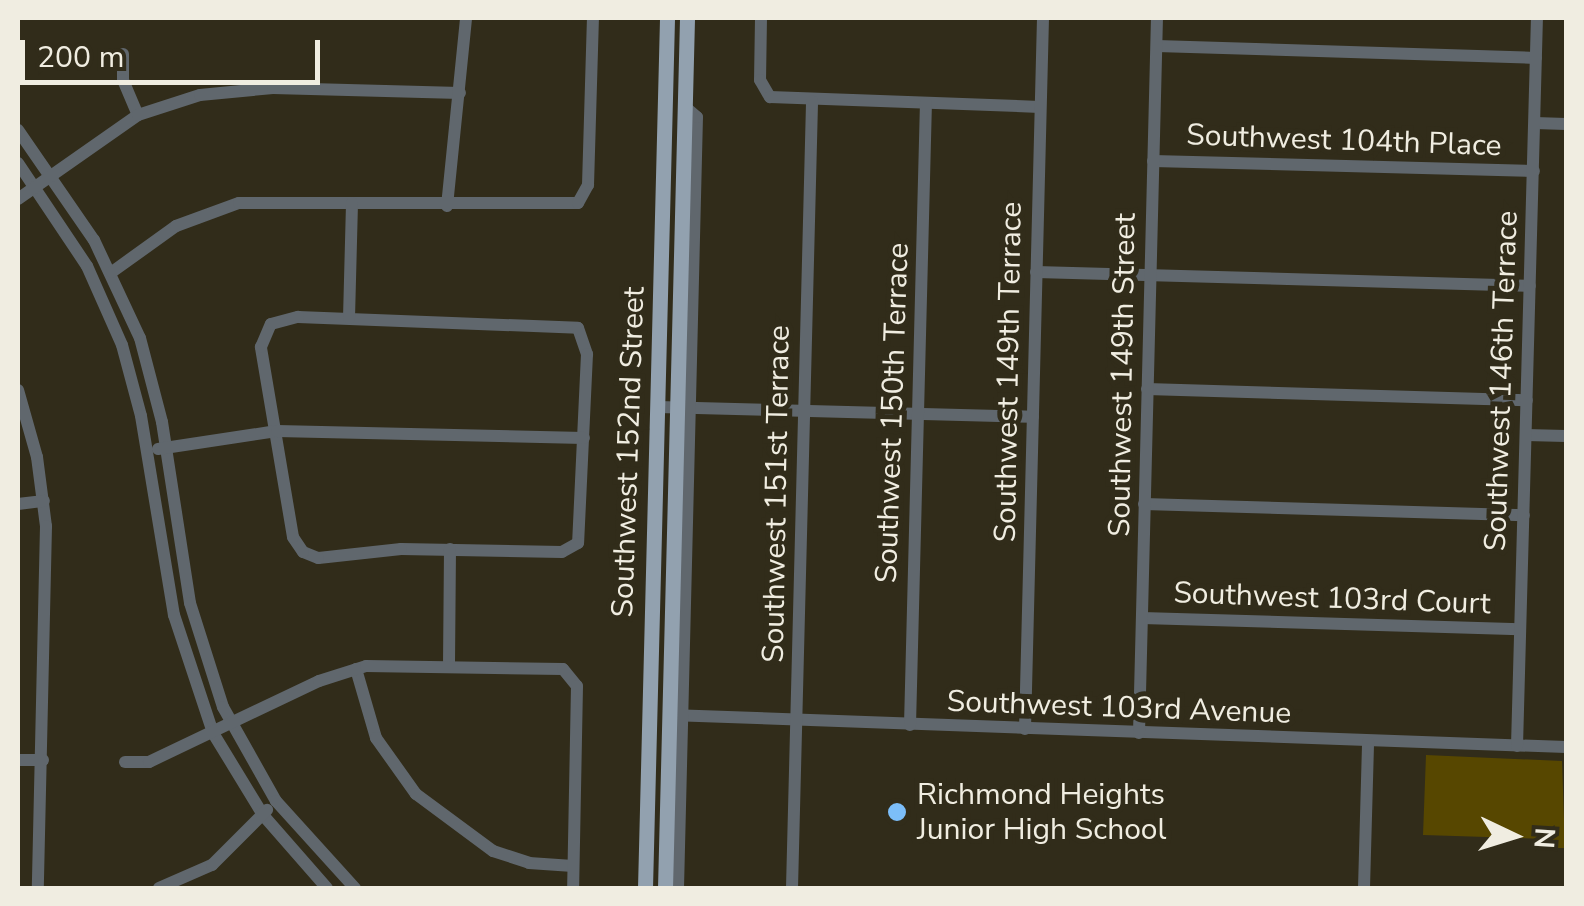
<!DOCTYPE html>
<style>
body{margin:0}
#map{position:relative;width:1584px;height:906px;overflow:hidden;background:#312c1a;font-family:"Nunito Sans",sans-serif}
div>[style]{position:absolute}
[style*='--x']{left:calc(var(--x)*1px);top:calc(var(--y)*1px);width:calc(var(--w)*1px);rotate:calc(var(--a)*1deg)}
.green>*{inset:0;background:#574700}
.minor>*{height:12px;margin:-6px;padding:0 6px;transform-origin:6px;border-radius:6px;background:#60676d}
.major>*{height:15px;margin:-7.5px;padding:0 7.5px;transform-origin:7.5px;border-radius:7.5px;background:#92a1af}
.dots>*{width:28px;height:28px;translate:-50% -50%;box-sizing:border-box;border:5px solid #312c1a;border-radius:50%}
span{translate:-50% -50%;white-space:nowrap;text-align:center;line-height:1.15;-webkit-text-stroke:10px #312c1a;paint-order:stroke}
.street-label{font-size:30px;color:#f0ede1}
.poi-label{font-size:30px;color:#f0ede1}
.left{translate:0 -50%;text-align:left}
.frame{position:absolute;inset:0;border:20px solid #f0ede1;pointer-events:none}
.north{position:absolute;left:1464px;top:786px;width:100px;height:100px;-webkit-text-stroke:8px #312c1a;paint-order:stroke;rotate:94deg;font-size:28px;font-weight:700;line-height:40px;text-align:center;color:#f0ede1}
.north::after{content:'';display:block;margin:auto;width:35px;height:45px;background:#f0ede1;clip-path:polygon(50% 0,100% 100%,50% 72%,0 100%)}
.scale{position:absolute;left:20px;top:40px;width:300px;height:45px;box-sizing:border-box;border:5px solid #f0ede1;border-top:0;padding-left:12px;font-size:30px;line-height:35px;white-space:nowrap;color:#f0ede1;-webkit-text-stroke:8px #312c1a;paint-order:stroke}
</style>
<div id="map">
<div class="green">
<i style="clip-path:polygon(1426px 755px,1562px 761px,1565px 848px,1547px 848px,1547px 839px,1423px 835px)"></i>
</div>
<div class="minor">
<i style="--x:761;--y:18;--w:62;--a:90.9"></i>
<i style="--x:760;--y:80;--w:20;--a:60"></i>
<i style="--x:770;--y:97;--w:270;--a:2.1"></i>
<i style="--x:1157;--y:46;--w:379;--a:1.8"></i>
<i style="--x:123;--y:54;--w:26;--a:90"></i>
<i style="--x:123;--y:80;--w:38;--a:67"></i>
<i style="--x:1535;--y:123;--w:31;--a:2"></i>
<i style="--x:18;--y:130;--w:134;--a:55.4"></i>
<i style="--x:94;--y:240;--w:108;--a:64.9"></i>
<i style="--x:140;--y:338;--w:87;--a:75.3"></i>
<i style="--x:162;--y:422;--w:183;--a:81.2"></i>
<i style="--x:190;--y:603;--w:109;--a:72.4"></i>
<i style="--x:223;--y:707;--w:108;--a:60.6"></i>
<i style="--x:276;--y:801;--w:118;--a:47.8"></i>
<i style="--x:1153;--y:161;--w:381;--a:1.5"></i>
<i style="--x:18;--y:163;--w:124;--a:56.2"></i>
<i style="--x:87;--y:266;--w:86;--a:66.1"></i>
<i style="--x:122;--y:345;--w:73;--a:75"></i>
<i style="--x:141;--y:416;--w:202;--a:80.6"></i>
<i style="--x:174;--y:615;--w:124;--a:71.7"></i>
<i style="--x:213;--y:733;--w:96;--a:58.6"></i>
<i style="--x:263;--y:815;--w:97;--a:48.8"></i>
<i style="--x:18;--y:199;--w:146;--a:-35"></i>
<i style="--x:138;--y:115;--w:65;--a:-17.9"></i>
<i style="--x:200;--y:95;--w:73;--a:-5.5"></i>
<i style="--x:273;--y:88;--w:187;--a:1.5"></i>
<i style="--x:447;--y:206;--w:189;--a:-84.2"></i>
<i style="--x:112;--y:272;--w:79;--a:-35.7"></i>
<i style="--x:176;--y:226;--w:67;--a:-20.1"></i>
<i style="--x:239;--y:203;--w:339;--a:0"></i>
<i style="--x:578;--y:203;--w:21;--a:-61"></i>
<i style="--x:588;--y:185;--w:167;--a:-88.3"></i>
<i style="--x:1036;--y:272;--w:494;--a:1.6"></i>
<i style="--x:298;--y:317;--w:280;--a:2.2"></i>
<i style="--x:578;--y:328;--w:28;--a:71"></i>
<i style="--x:587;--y:354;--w:189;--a:92.7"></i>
<i style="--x:578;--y:543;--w:18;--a:151"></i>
<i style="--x:562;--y:552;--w:161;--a:-178.9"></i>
<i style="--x:401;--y:549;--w:83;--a:173.8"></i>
<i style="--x:318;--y:558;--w:16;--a:-158"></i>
<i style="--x:303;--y:552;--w:18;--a:-124"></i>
<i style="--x:293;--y:537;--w:193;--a:-99.6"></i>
<i style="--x:261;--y:347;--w:25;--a:-67"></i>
<i style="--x:271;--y:324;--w:28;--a:-15"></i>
<i style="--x:349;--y:318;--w:115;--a:-88.5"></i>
<i style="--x:1147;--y:389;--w:380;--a:1.7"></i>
<i style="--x:18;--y:390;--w:70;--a:74.2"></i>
<i style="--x:37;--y:457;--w:70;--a:82.6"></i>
<i style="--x:46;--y:526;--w:362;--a:91.3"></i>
<i style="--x:658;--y:407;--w:375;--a:1.5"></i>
<i style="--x:1526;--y:435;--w:40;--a:1.4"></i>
<i style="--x:158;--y:449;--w:120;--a:-8.6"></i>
<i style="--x:277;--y:431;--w:307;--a:1.3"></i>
<i style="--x:18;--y:504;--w:26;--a:-7"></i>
<i style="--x:1144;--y:504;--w:380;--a:1.7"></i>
<i style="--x:1142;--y:618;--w:378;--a:1.7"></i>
<i style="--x:449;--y:664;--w:115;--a:-89.5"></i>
<i style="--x:356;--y:669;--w:72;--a:73.8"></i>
<i style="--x:376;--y:738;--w:69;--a:54.5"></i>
<i style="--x:416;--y:794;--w:96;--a:36.5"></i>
<i style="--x:493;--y:851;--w:38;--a:18"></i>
<i style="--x:529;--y:863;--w:44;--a:3.9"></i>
<i style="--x:670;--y:715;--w:897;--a:2.05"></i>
<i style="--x:910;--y:725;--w:622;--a:-88.53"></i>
<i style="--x:1025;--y:729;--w:711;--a:-88.55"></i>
<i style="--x:1139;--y:733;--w:715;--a:-88.56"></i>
<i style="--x:1517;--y:746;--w:728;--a:-88.43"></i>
<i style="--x:18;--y:760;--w:25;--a:0"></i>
<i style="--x:125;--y:762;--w:24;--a:0"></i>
<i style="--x:149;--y:762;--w:188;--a:-25.5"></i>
<i style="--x:319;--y:681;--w:49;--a:-17.7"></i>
<i style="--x:366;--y:666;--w:197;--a:0.9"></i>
<i style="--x:563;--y:669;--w:22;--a:51"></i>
<i style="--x:577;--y:686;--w:202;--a:91.1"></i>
<i style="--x:159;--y:888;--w:58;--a:-23.5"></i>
<i style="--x:212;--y:865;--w:78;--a:-45"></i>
<i style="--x:678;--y:888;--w:771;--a:-88.59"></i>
<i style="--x:697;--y:117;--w:16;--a:-140"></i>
<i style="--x:792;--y:888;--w:787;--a:-88.54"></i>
<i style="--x:1364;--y:888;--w:146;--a:-88.4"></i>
</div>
<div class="major">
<i style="--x:645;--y:888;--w:870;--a:-88.55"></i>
<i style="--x:665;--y:888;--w:870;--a:-88.55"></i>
</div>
<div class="dots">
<i style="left:897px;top:812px;background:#7cbef9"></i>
</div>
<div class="street-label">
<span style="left:1344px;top:141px;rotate:2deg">Southwest 104th Place</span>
<span style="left:1009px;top:372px;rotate:-89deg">Southwest 149th Terrace</span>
<span style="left:1123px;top:375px;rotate:-89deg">Southwest 149th Street</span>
<span style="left:1502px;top:381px;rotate:-88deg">Southwest 146th Terrace</span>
<span style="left:893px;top:413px;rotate:-88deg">Southwest 150th Terrace</span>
<span style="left:629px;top:452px;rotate:-88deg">Southwest 152nd Street</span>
<span style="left:777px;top:494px;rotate:-89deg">Southwest 151st Terrace</span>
<span style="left:1332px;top:599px;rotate:2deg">Southwest 103rd Court</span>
<span style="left:1119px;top:708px;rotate:2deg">Southwest 103rd Avenue</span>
</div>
<div class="poi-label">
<span class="left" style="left:917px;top:812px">Richmond Heights<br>Junior High School</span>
</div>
<div class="frame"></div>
<div class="north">N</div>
<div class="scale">200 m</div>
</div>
